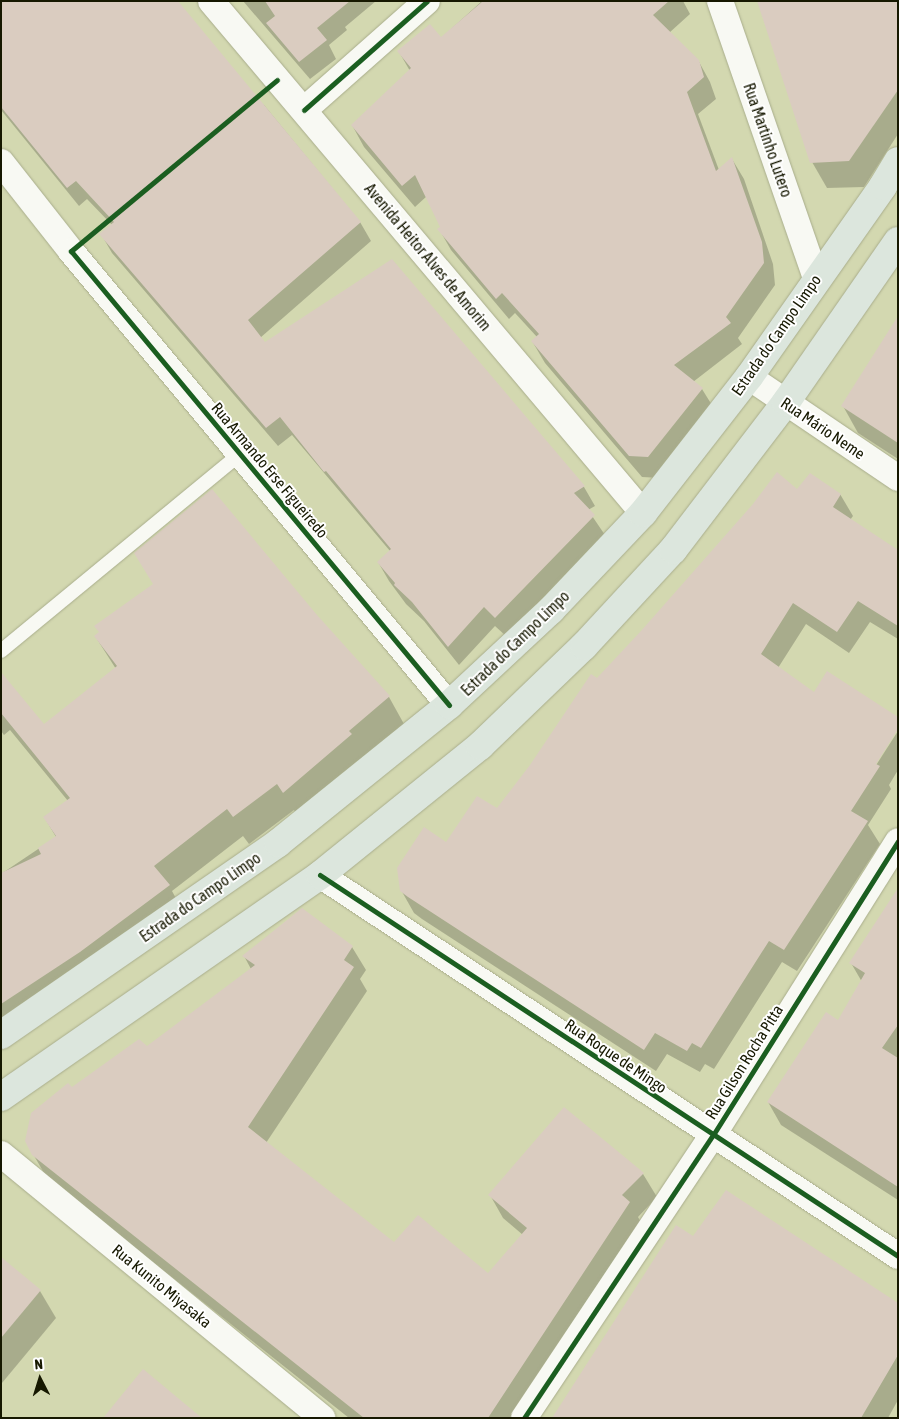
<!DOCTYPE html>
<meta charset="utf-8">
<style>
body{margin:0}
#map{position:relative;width:899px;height:1419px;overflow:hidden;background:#d3d8b0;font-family:"Asap Condensed",sans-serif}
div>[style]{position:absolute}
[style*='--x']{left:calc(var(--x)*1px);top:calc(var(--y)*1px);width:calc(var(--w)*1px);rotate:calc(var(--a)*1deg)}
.shadow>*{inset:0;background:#0003}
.building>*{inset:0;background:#daccc0}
.roads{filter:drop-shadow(0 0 1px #a9ad8c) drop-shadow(0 0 1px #a9ad8c)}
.lane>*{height:14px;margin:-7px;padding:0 7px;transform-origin:7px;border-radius:7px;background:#f8f9f3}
.street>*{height:26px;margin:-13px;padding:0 13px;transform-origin:13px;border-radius:13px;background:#f8f9f3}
.primary>*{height:28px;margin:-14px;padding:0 14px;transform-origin:14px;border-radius:14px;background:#dce6dd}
.cycleway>*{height:5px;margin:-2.5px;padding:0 2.5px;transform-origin:2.5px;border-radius:2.5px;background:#1b5e20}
span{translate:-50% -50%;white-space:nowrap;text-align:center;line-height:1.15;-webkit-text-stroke:4px #fff;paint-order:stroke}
.street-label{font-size:16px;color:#161800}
.frame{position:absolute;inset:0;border:2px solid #161800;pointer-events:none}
.north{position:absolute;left:15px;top:1354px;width:50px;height:50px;-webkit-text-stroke:4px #fff;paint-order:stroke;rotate:355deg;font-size:14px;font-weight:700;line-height:20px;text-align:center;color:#161800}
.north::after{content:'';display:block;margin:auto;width:18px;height:22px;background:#161800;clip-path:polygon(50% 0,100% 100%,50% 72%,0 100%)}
</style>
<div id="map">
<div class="shadow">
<i style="clip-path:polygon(1px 1px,264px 105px,360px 222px,371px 241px,260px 338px,265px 344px,392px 260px,584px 487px,595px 506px,588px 510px,605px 535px,507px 637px,495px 626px,459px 665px,424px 621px,406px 604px,389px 581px,378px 562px,390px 551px,292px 435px,278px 446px,112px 253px,101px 234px,112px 225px,87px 199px,79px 206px,1px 110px)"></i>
<i style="clip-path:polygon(243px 1px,376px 1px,345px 27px,347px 30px,329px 45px,336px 59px,310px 79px)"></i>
<i style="clip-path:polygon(482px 1px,683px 1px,690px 14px,669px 33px,698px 60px,710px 82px,716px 99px,698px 114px,719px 170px,732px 159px,744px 179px,773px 264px,775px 285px,738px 338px,742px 344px,693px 382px,702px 389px,715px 410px,661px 478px,642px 477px,545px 363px,532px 341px,537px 337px,515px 313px,509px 319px,451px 250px,439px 229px,442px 227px,427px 196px,415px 207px,364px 147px,352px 125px,410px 71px,399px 52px,440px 39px)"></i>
<i style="clip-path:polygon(898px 1px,898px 134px,864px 187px,827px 188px,812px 162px)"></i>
<i style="clip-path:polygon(898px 319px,898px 459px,858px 433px,843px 406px)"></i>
<i style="clip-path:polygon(797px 491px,840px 494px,853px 516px,850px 520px,898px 556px,898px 639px,870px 622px,849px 653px,806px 624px,778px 668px,873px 770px,898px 731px,898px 770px,889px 785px,891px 789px,868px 825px,880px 844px,797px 971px,782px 962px,714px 1069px,705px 1064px,700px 1072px,667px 1054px,656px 1071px,422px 919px,414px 913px,401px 890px,447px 843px,497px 810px,597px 679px)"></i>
<i style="clip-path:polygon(316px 616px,389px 697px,404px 724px,299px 819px,294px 810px,249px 844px,243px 836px,172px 891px,184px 913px,1px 1038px,1px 874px,56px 837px,44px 817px,68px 801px,10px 730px,4px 735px,1px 731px,1px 674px,44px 726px,116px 669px,95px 636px)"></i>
<i style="clip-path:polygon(898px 891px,898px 1200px,781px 1125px,768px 1102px,838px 1022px,862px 982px,851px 963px)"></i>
<i style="clip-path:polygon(352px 947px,366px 970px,360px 979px,367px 991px,266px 1143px,394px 1244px,488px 1275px,523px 1235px,503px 1218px,490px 1195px,564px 1109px,643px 1174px,657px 1197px,638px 1217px,643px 1226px,517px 1418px,349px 1418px,47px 1178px,33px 1154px,72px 1089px,147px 1048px,251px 969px,244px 956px)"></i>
<i style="clip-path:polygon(693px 1238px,898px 1305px,898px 1400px,888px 1418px,553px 1418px)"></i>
<i style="clip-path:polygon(1px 1259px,40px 1291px,56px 1318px,2px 1383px)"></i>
</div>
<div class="building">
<i style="clip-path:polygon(1px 1px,178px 1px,361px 222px,248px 320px,265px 342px,392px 259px,585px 486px,574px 493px,595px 515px,495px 618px,484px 607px,448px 647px,412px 602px,394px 585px,395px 583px,377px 562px,391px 549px,326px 471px,324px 472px,280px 417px,266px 428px,99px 234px,114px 222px,76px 181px,67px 188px,1px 107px)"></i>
<i style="clip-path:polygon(265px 1px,350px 1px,317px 28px,327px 40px,299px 62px,266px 23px,275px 16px)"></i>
<i style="clip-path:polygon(483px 1px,669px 1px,653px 15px,699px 60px,704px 77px,687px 92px,716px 171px,732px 157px,762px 242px,764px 263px,726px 317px,731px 323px,674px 365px,703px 388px,648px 457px,629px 456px,531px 341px,539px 334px,502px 293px,496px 299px,454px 249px,437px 229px,440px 227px,415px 175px,402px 186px,351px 125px,411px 68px,397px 51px,430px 24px,441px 37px)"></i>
<i style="clip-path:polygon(757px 1px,898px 1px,898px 90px,849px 161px,810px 163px)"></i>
<i style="clip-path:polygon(898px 316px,898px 443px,841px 406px)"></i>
<i style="clip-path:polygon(777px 472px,797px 489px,810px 473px,841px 494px,833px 507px,898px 550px,898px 626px,858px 601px,837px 632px,793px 603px,761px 654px,814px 692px,827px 671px,898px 717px,898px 729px,876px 764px,880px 766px,851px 811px,868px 821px,784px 950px,769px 941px,701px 1048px,692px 1043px,687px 1051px,655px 1033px,644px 1050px,408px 897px,400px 891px,397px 868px,424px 827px,446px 842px,477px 796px,497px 808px,530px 765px,591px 674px,597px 678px,641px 631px,753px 504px)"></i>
<i style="clip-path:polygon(212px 489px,317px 615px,390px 696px,349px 731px,352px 734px,283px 793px,277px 784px,233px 817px,227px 809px,154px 866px,170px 885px,80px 952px,1px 1004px,1px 873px,41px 854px,38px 848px,56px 836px,43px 817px,70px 798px,1px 713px,1px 672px,44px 724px,117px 666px,94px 636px,99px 632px,94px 626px,153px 584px,134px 553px)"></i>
<i style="clip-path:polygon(898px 888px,898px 1025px,882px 1048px,898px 1058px,898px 1187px,767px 1102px,826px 1012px,838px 1020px,865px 973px,849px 963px)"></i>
<i style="clip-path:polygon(302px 908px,353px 946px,344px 960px,354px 967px,248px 1127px,394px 1242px,418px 1215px,488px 1273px,527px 1228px,488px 1195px,564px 1107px,644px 1173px,622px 1195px,630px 1202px,488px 1418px,364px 1418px,32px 1155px,25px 1141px,31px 1113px,68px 1083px,72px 1087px,139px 1039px,147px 1046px,255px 965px,242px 956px)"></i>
<i style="clip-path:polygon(726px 1190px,898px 1303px,898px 1355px,861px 1418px,552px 1418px,676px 1225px,693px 1236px)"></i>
<i style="clip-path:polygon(1px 1257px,41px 1290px,1px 1338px)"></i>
<i style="clip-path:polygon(143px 1369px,202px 1418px,103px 1418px)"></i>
</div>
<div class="roads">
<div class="lane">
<i style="--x:1;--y:651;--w:310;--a:-39.5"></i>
</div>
<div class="street">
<i style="--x:211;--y:1;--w:670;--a:49.84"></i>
<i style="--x:720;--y:1;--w:294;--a:70.9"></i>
<i style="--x:304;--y:110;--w:164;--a:-41.5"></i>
<i style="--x:1;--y:162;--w:113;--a:51.8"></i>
<i style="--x:71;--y:251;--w:591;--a:50.22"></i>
<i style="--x:749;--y:377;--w:180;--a:34.1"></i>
<i style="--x:320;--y:875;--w:692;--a:33.39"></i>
<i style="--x:1;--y:1154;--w:416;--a:39.4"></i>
<i style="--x:524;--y:1418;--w:340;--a:-56.3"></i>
<i style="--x:713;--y:1135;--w:347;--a:-57.8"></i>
</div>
<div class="primary">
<i style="--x:1;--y:1035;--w:337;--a:-34.7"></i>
<i style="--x:278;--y:843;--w:220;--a:-38.9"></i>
<i style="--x:449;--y:705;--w:139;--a:-43"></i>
<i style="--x:551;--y:610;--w:134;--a:-46.5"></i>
<i style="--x:643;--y:513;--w:172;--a:-52.1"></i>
<i style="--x:749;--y:377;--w:233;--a:-54.9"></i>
<i style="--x:883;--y:186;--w:29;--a:-59"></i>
<i style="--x:1;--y:1097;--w:389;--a:-34.8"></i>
<i style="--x:320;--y:875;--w:206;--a:-38.9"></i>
<i style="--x:480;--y:746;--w:144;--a:-43.9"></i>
<i style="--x:584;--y:646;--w:131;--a:-47.2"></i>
<i style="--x:673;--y:550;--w:186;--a:-52.6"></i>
<i style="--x:786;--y:402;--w:196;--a:-55.2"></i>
</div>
</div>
<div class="cycleway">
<i style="--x:277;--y:80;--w:268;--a:140.3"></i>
<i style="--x:71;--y:251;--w:591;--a:50.22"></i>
<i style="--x:304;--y:110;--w:164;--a:-41.5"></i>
<i style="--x:320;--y:875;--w:692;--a:33.39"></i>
<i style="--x:524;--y:1418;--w:340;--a:-56.3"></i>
<i style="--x:713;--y:1135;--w:347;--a:-57.8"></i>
</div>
<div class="street-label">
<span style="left:768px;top:140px;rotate:71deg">Rua Martinho Lutero</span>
<span style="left:428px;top:257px;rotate:50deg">Avenida Heitor Alves de Amorim</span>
<span style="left:776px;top:335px;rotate:-55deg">Estrada do Campo Limpo</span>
<span style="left:823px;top:428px;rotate:34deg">Rua Mário Neme</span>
<span style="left:270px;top:470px;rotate:50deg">Rua Armando Erse Figueiredo</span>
<span style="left:515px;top:643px;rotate:-44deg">Estrada do Campo Limpo</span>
<span style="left:200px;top:897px;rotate:-35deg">Estrada do Campo Limpo</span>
<span style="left:616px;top:1056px;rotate:34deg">Rua Roque de Mingo</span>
<span style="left:744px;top:1062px;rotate:-58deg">Rua Gilson Rocha Pitta</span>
<span style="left:162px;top:1286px;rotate:39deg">Rua Kunito Miyasaka</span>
</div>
<div class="frame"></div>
<div class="north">N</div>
</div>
